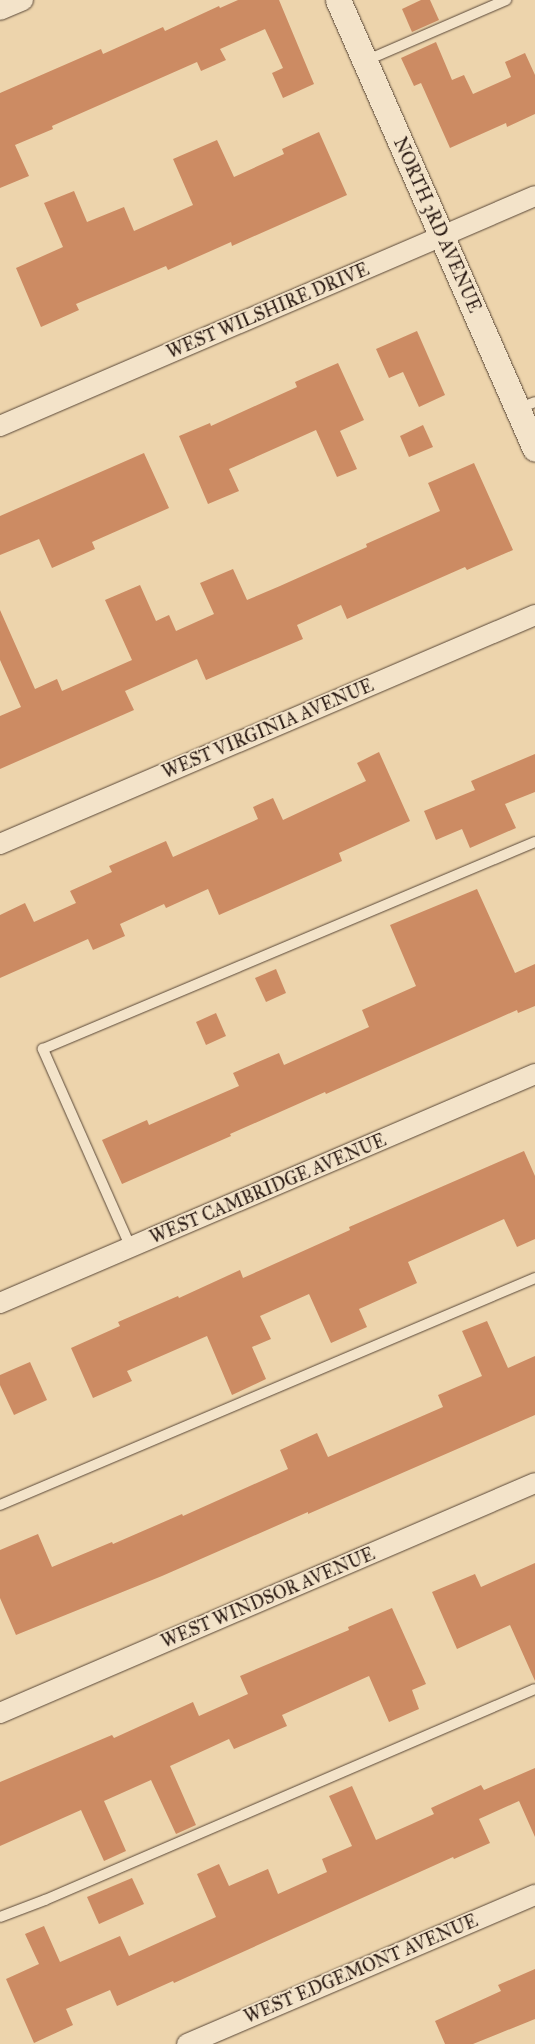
<!DOCTYPE html>
<style>
body{margin:0}
#map{position:relative;width:535px;height:2044px;overflow:hidden;background:#edd4ac;font-family:"IM FELL Great Primer",serif}
div>[style]{position:absolute}
[style*='--x']{left:calc(var(--x)*1px);top:calc(var(--y)*1px);width:calc(var(--w)*1px);rotate:calc(var(--a)*1deg)}
.building>*{inset:0;background:#cc8b63}
.roads{filter:drop-shadow(0 0 1px #5a4838) drop-shadow(0 0 1px #5a4838)}
.service>*{height:10px;margin:-5px;padding:0 5px;transform-origin:5px;border-radius:5px;background:#f3e3c9}
.minor>*{height:20px;margin:-10px;padding:0 10px;transform-origin:10px;border-radius:10px;background:#f3e3c9}
.tertiary>*{height:25px;margin:-12.5px;padding:0 12.5px;transform-origin:12.5px;border-radius:12.5px;background:#f3e3c9}
span{translate:-50% -50%;white-space:nowrap;text-align:center;line-height:1.15;-webkit-text-stroke:4px #f3e3c9;paint-order:stroke}
.street-label{font-size:18px;color:#291912}
</style>
<div id="map">
<div class="building">
<i style="clip-path:polygon(238px 0,279px 0,314px 84px,283px 98px,272px 73px,283px 68px,265px 29px,220px 49px,226px 60px,201px 71px,197px 62px,52px 126px,53px 129px,15px 145px,29px 176px,0 188px,0 93px,101px 49px,103px 54px,163px 27px,165px 31px,219px 6px,220px 8px)"></i>
<i style="clip-path:polygon(421px 0,430px 0,439px 20px,412px 32px,402px 9px)"></i>
<i style="clip-path:polygon(436px 42px,452px 80px,464px 75px,473px 94px,511px 77px,505px 62px,525px 53px,535px 75px,535px 114px,507px 127px,506px 123px,450px 148px,421px 83px,414px 86px,401px 58px)"></i>
<i style="clip-path:polygon(319px 132px,347px 195px,232px 246px,231px 242px,168px 270px,166px 266px,76px 304px,79px 310px,41px 327px,16px 268px,63px 247px,44px 203px,74px 191px,87px 222px,124px 207px,134px 231px,193px 205px,173px 159px,217px 140px,234px 177px,284px 154px,282px 149px)"></i>
<i style="clip-path:polygon(417px 331px,445px 395px,419px 407px,403px 372px,389px 378px,376px 349px)"></i>
<i style="clip-path:polygon(338px 363px,364px 420px,340px 431px,357px 469px,337px 477px,316px 430px,229px 469px,239px 491px,208px 504px,179px 436px,210px 423px,211px 426px,297px 387px,295px 382px)"></i>
<i style="clip-path:polygon(423px 425px,433px 447px,409px 457px,400px 436px)"></i>
<i style="clip-path:polygon(144px 453px,169px 508px,92px 542px,95px 549px,52px 568px,39px 539px,0 555px,0 516px)"></i>
<i style="clip-path:polygon(474px 463px,513px 550px,467px 570px,465px 567px,347px 619px,341px 605px,297px 625px,303px 639px,206px 680px,197px 659px,125px 691px,134px 710px,0 769px,0 716px,21px 707px,0 660px,0 610px,35px 689px,57px 679px,62px 691px,132px 660px,105px 600px,140px 585px,156px 621px,169px 615px,176px 631px,214px 614px,200px 583px,233px 569px,247px 600px,280px 586px,367px 547px,366px 544px,440px 511px,428px 483px)"></i>
<i style="clip-path:polygon(379px 752px,410px 821px,339px 853px,342px 861px,219px 915px,208px 889px,166px 908px,164px 904px,120px 924px,125px 936px,93px 950px,88px 939px,0 978px,0 915px,25px 903px,34px 922px,76px 903px,70px 891px,112px 872px,109px 866px,166px 841px,173px 857px,258px 819px,253px 807px,273px 798px,283px 820px,366px 781px,357px 763px)"></i>
<i style="clip-path:polygon(535px 754px,535px 792px,505px 804px,516px 828px,470px 848px,462px 829px,436px 840px,424px 811px,475px 790px,471px 781px)"></i>
<i style="clip-path:polygon(477px 889px,515px 973px,535px 964px,535px 1006px,518px 1013px,517px 1010px,326px 1094px,325px 1092px,230px 1134px,231px 1136px,122px 1184px,102px 1140px,147px 1120px,149px 1125px,239px 1086px,233px 1073px,279px 1053px,284px 1065px,369px 1027px,362px 1010px,416px 986px,390px 925px)"></i>
<i style="clip-path:polygon(276px 969px,286px 993px,266px 1002px,255px 978px)"></i>
<i style="clip-path:polygon(216px 1013px,226px 1036px,206px 1045px,196px 1022px)"></i>
<i style="clip-path:polygon(524px 1151px,535px 1176px,535px 1239px,517px 1247px,504px 1219px,408px 1262px,417px 1283px,359px 1309px,367px 1327px,331px 1343px,309px 1294px,260px 1316px,271px 1339px,252px 1347px,266px 1379px,232px 1395px,207px 1336px,127px 1371px,132px 1381px,93px 1398px,71px 1348px,120px 1326px,118px 1322px,178px 1296px,179px 1298px,240px 1270px,243px 1278px,350px 1230px,349px 1227px)"></i>
<i style="clip-path:polygon(487px 1321px,508px 1368px,535px 1356px,535px 1415px,308px 1514px,308px 1512px,162px 1576px,16px 1635px,0 1598px,0 1550px,38px 1534px,52px 1567px,112px 1542px,113px 1544px,182px 1514px,183px 1516px,288px 1469px,280px 1450px,317px 1433px,328px 1457px,443px 1407px,438px 1395px,482px 1376px,462px 1331px)"></i>
<i style="clip-path:polygon(30px 1362px,47px 1400px,14px 1415px,0 1385px,0 1375px)"></i>
<i style="clip-path:polygon(535px 1563px,535px 1681px,510px 1625px,457px 1649px,432px 1592px,475px 1574px,481px 1587px)"></i>
<i style="clip-path:polygon(392px 1608px,426px 1684px,412px 1690px,419px 1709px,389px 1722px,369px 1676px,282px 1715px,287px 1726px,234px 1749px,229px 1739px,170px 1766px,196px 1825px,176px 1834px,151px 1780px,104px 1801px,126px 1851px,104px 1861px,81px 1810px,0 1846px,0 1782px,112px 1735px,114px 1738px,193px 1702px,199px 1716px,248px 1694px,240px 1676px,349px 1630px,348px 1627px)"></i>
<i style="clip-path:polygon(535px 1768px,535px 1837px,519px 1801px,479px 1819px,490px 1843px,454px 1859px,453px 1857px,174px 1983px,173px 1981px,117px 2006px,110px 1990px,66px 2009px,73px 2025px,34px 2043px,6px 1979px,39px 1964px,25px 1934px,44px 1926px,60px 1962px,120px 1936px,129px 1956px,216px 1917px,197px 1874px,219px 1864px,229px 1886px,268px 1869px,278px 1894px,327px 1872px,322px 1859px,352px 1846px,329px 1796px,352px 1786px,376px 1840px,434px 1814px,431px 1808px,481px 1785px,484px 1790px)"></i>
<i style="clip-path:polygon(132px 1878px,144px 1904px,99px 1924px,87px 1897px)"></i>
<i style="clip-path:polygon(535px 1969px,535px 2019px,473px 2044px,445px 2044px,435px 2021px,501px 1991px,498px 1985px)"></i>
</div>
<div class="roads">
<div class="service">
<i style="--x:365;--y:61;--w:154;--a:-23.4"></i>
<i style="--x:517;--y:409;--w:19;--a:-21"></i>
<i style="--x:131;--y:1248;--w:218;--a:-113.9"></i>
<i style="--x:43;--y:1049;--w:534;--a:-22.82"></i>
<i style="--x:0;--y:1505;--w:581;--a:-22.99"></i>
<i style="--x:0;--y:1917;--w:48;--a:-20.7"></i>
<i style="--x:45;--y:1900;--w:533;--a:-23.3"></i>
</div>
<div class="minor">
<i style="--x:0;--y:10;--w:25;--a:-23"></i>
<i style="--x:0;--y:426;--w:582;--a:-23.26"></i>
<i style="--x:0;--y:844;--w:582;--a:-23.17"></i>
<i style="--x:0;--y:1303;--w:582;--a:-23.17"></i>
<i style="--x:0;--y:1713;--w:582;--a:-23.26"></i>
<i style="--x:187;--y:2044;--w:379;--a:-23.2"></i>
</div>
<div class="tertiary">
<i style="--x:338;--y:0;--w:490;--a:66.3"></i>
</div>
</div>
<div class="street-label">
<span style="left:437px;top:225px;rotate:66deg">NORTH 3RD AVENUE</span>
<span style="left:268px;top:311px;rotate:-23deg">WEST WILSHIRE DRIVE</span>
<span style="left:268px;top:729px;rotate:-23deg">WEST VIRGINIA AVENUE</span>
<span style="left:268px;top:1189px;rotate:-23deg">WEST CAMBRIDGE AVENUE</span>
<span style="left:268px;top:1598px;rotate:-23deg">WEST WINDSOR AVENUE</span>
<span style="left:361px;top:1969px;rotate:-23deg">WEST EDGEMONT AVENUE</span>
</div>
</div>
